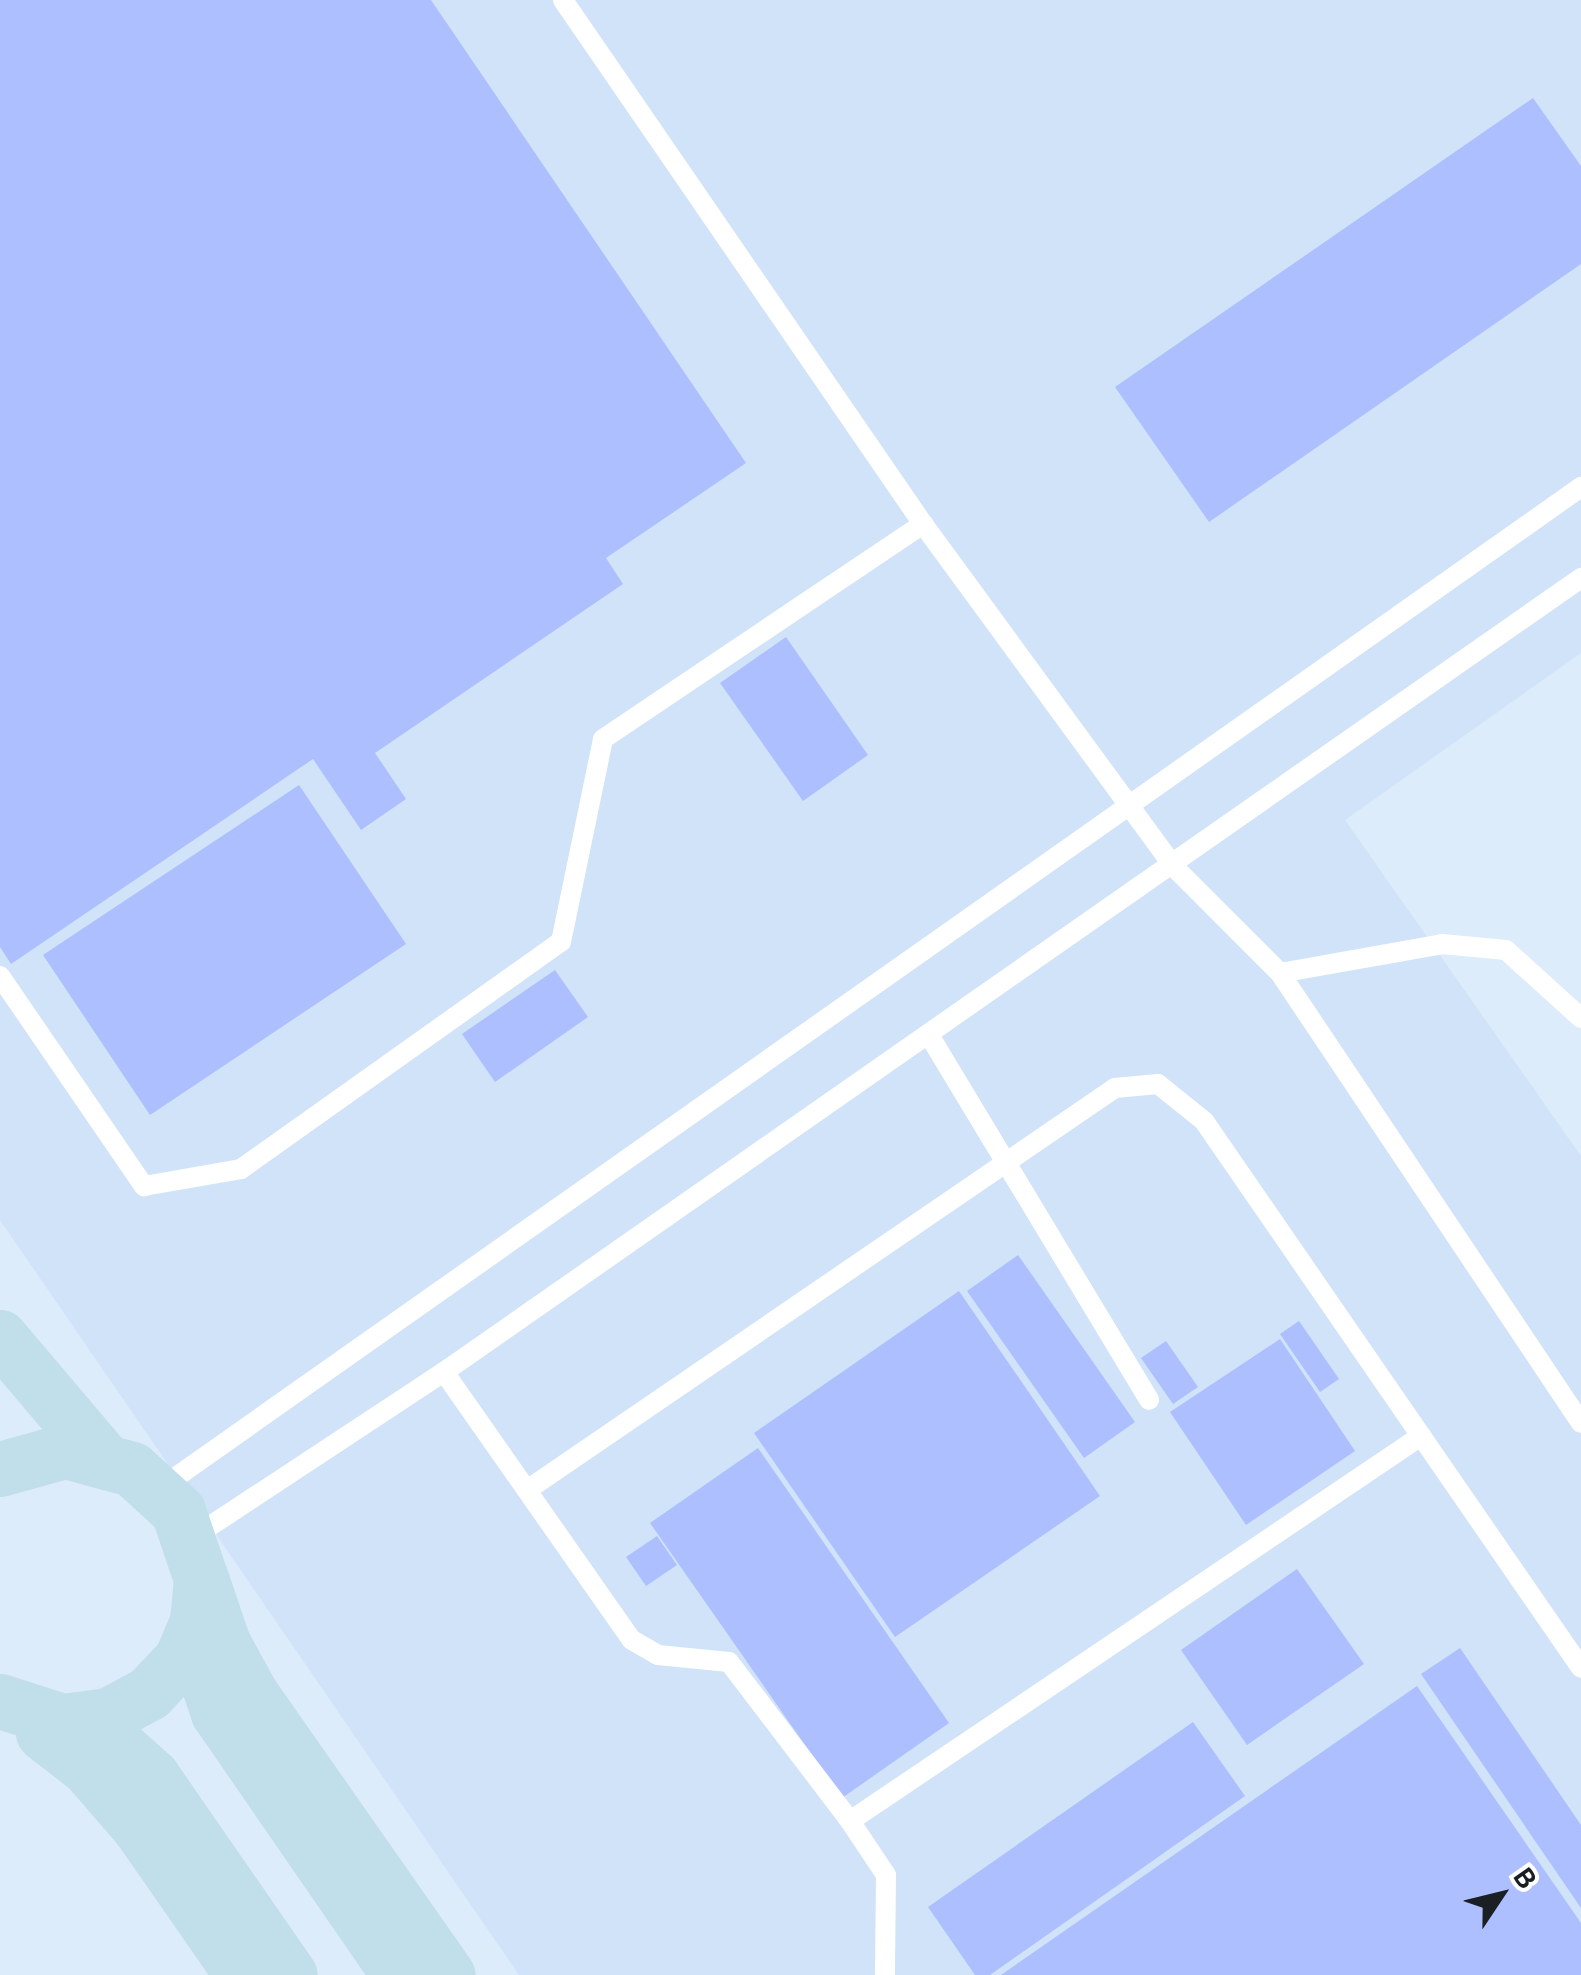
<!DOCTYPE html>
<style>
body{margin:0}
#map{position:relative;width:1581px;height:1975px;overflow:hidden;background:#ddecfa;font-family:Ubuntu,sans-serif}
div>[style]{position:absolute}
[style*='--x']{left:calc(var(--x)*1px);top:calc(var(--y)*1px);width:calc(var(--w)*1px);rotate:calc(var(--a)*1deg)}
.built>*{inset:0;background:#d0e3f8}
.building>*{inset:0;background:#adbffe}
.lane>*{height:20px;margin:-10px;padding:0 10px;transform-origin:10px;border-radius:10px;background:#fff}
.secondary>*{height:55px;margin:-27.5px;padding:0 27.5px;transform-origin:27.5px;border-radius:27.5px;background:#c1dfea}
span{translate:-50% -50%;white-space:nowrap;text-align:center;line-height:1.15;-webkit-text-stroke:8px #fff;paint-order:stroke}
.north{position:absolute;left:1451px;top:1845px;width:100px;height:100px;-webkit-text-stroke:8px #fff;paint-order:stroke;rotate:55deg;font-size:28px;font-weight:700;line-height:40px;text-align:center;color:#1a1f24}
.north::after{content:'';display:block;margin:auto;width:35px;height:45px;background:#1a1f24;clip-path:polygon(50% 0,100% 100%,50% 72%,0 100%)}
</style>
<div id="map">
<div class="built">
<i style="clip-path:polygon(0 0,1581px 0,1581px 653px,1345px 820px,1581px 1156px,1581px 1975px,519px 1975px,0 1220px)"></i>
</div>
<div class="building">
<i style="clip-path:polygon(0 0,431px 0,746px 463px,606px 558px,623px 584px,375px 753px,406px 799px,361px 830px,313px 759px,11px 964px,0 947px)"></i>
<i style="clip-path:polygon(1533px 98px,1581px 166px,1581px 264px,1209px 522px,1115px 387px)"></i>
<i style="clip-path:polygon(786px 637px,868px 755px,803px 801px,720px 683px)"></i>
<i style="clip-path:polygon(299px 785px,406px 944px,150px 1115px,43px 955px)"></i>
<i style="clip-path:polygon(555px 970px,588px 1017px,495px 1082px,462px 1034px)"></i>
<i style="clip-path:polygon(1018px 1255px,1135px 1422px,1084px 1458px,967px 1291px)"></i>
<i style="clip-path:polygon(959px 1291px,1100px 1496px,895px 1637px,754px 1433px)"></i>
<i style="clip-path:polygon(1299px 1321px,1339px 1379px,1320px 1392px,1280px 1334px)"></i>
<i style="clip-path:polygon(1280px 1339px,1355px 1451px,1246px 1525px,1170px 1412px)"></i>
<i style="clip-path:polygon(1166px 1341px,1198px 1387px,1173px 1404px,1141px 1358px)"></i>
<i style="clip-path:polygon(758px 1448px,949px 1723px,842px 1798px,650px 1523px)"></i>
<i style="clip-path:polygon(657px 1536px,677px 1565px,646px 1586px,626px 1557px)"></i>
<i style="clip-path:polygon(1297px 1569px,1364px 1664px,1247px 1745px,1181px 1650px)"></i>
<i style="clip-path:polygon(1460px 1648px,1581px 1825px,1581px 1908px,1421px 1674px)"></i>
<i style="clip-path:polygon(1417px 1686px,1581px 1923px,1581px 1975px,1001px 1975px)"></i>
<i style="clip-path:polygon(1193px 1722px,1245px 1796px,990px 1975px,975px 1975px,928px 1907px)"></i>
</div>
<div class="lane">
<i style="--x:563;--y:0;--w:636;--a:55.51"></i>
<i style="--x:1280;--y:973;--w:165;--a:-10.1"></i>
<i style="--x:1442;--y:944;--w:64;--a:5.4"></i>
<i style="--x:1506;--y:950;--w:101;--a:42.2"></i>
<i style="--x:0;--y:976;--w:255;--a:55.6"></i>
<i style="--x:144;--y:1186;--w:98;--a:-9.9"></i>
<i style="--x:241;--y:1169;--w:392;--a:-35.4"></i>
<i style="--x:561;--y:942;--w:207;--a:-78.3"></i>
<i style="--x:603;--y:739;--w:386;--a:-33.9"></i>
<i style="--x:923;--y:524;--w:424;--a:53.8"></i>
<i style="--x:1173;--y:866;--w:151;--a:45"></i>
<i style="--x:1280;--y:973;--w:541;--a:56.22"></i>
<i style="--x:929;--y:1035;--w:426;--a:58.9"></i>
<i style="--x:444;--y:1372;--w:327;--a:55"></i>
<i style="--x:632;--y:1640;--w:30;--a:30"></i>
<i style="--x:658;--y:1655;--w:71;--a:5.6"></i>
<i style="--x:729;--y:1662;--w:200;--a:52.7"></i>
<i style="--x:850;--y:1821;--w:65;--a:56.3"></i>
<i style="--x:886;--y:1875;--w:100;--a:90.6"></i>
<i style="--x:530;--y:1488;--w:709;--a:-34.36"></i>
<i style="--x:1115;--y:1088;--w:43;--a:-5.3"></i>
<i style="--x:1158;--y:1084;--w:59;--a:38.8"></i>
<i style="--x:1204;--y:1121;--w:664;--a:55.42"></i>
<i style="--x:159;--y:1489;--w:1740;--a:-35.17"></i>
<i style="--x:192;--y:1538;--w:302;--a:-33.4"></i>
<i style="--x:444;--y:1372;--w:1387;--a:-34.93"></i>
<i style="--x:850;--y:1821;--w:689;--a:-33.99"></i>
</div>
<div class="secondary">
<i style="--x:0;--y:1337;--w:156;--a:49.7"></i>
<i style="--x:0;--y:1469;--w:67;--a:-15.5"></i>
<i style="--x:65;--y:1451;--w:69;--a:15"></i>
<i style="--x:132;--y:1469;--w:62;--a:42.4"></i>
<i style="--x:178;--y:1511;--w:72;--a:71.3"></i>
<i style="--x:201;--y:1579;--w:42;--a:95.4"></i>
<i style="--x:197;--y:1621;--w:41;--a:112.8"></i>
<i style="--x:181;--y:1659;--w:47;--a:133.3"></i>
<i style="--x:149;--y:1693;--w:47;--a:151.8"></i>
<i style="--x:108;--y:1715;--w:46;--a:172.6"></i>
<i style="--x:62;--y:1721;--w:65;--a:-162.1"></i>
<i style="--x:202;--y:1581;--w:65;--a:71.3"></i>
<i style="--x:223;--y:1643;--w:58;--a:61.2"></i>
<i style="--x:251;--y:1694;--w:343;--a:55"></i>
<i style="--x:201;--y:1662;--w:54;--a:71.6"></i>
<i style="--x:218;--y:1713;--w:318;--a:55.4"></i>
<i style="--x:62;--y:1721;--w:57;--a:22.5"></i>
<i style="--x:115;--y:1743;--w:50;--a:41.7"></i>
<i style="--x:152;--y:1776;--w:242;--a:55.3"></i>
<i style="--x:43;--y:1733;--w:57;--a:37.9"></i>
<i style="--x:88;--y:1768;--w:78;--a:49.2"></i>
<i style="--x:139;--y:1827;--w:180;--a:55.2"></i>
</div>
<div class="north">B</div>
</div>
